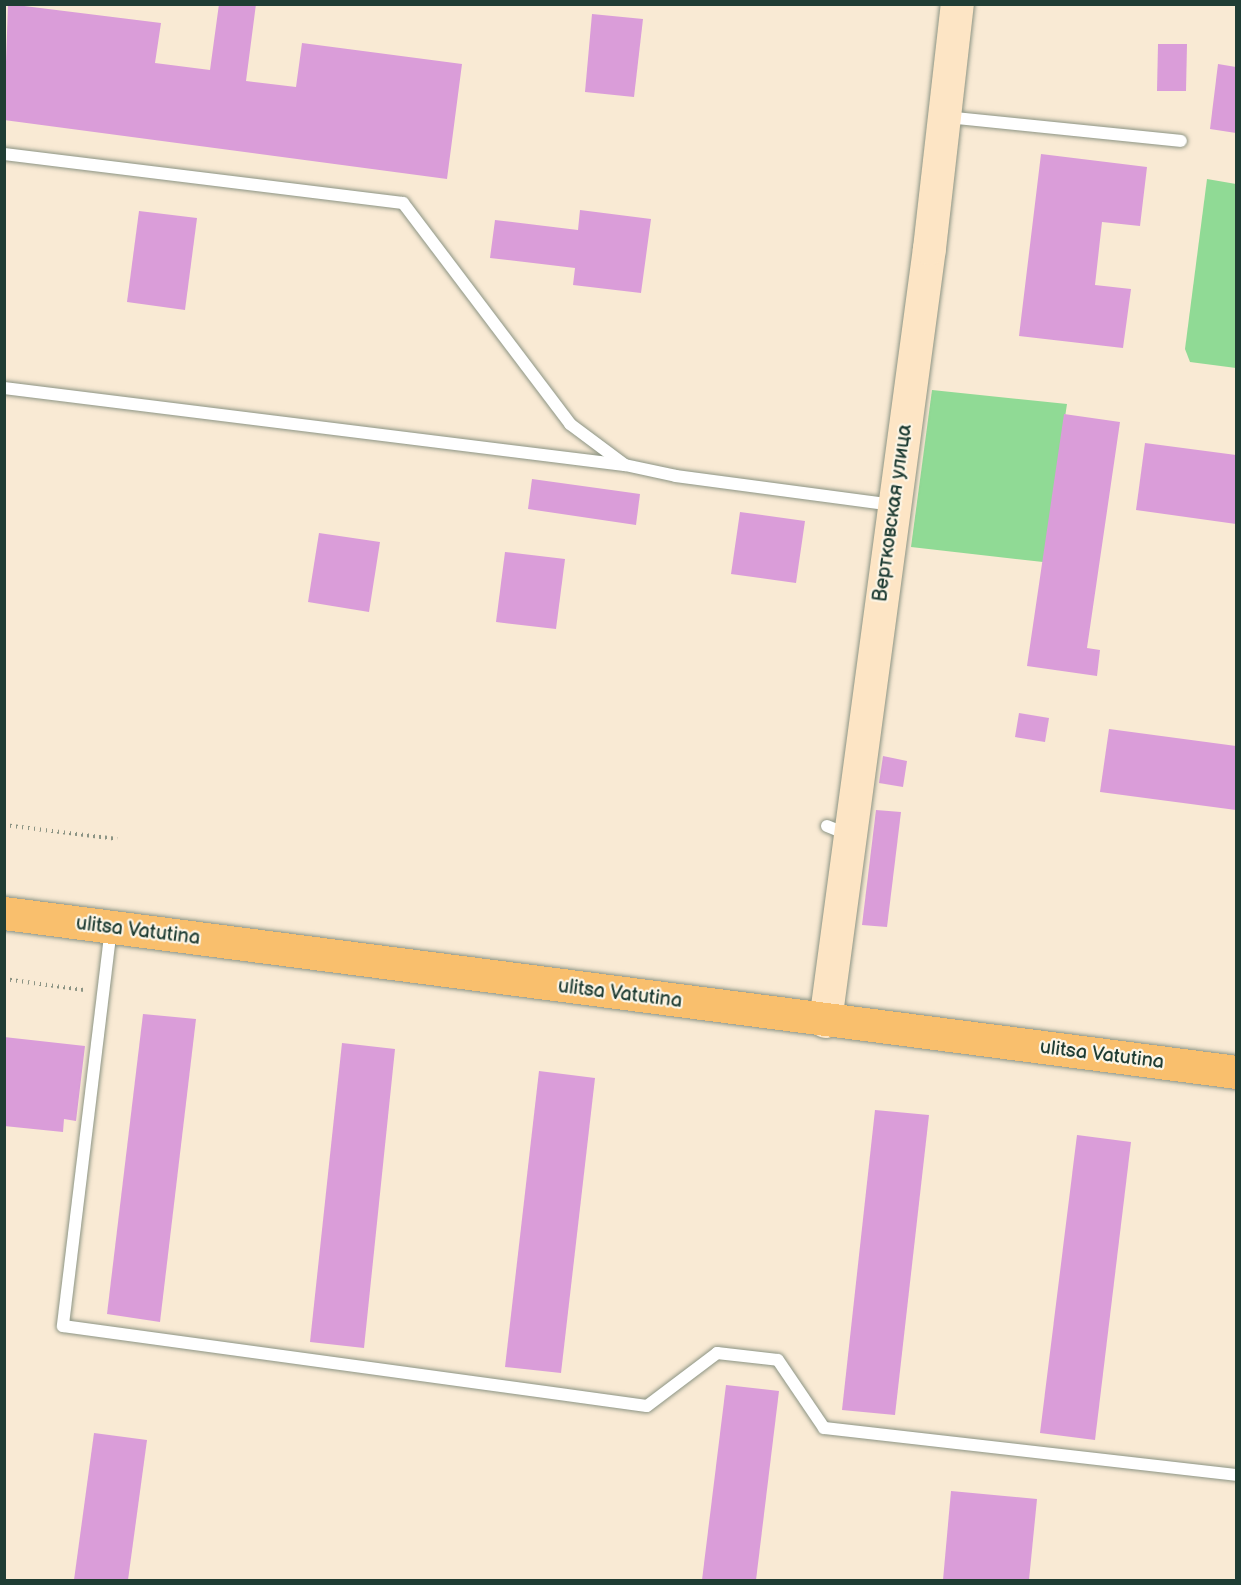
<!DOCTYPE html>
<meta charset="utf-8">
<style>
body{margin:0}
#map{position:relative;width:1241px;height:1585px;overflow:hidden;background:#f9ead4;font-family:"Balsamiq Sans",sans-serif}
div>[style]{position:absolute}
[style*='--x']{left:calc(var(--x)*1px);top:calc(var(--y)*1px);width:calc(var(--w)*1px);rotate:calc(var(--a)*1deg)}
.green>*{inset:0;background:#90da95}
.building>*{inset:0;background:#da9dd9}
.path>*{height:4px;margin-top:-2px;transform-origin:0;background:repeating-linear-gradient(90deg,#8c9484 0 1.5px,transparent 0 6px)}
.roads{filter:drop-shadow(0 0 2px #8c9484) drop-shadow(0 0 2px #8c9484)}
.lane>*{height:12px;margin:-6px;padding:0 6px;transform-origin:6px;border-radius:6px;background:#fff}
.secondary>*{height:33px;margin:-16.5px;padding:0 16.5px;transform-origin:16.5px;border-radius:16.5px;background:#fde5c5}
.primary>*{height:33px;margin:-16.5px;padding:0 16.5px;transform-origin:16.5px;border-radius:16.5px;background:#f9bf6d}
span{translate:-50% -50%;white-space:nowrap;text-align:center;line-height:1.15;-webkit-text-stroke:4.5px #fcf5e5;paint-order:stroke}
.street-label{font-size:20px;color:#1f3d34}
.frame{position:absolute;inset:0;border:6px solid #1f3d34;pointer-events:none}
</style>
<div id="map">
<div class="green">
<i style="clip-path:polygon(1207px 179px,1236px 184px,1236px 368px,1190px 362px,1185px 349px)"></i>
<i style="clip-path:polygon(932px 390px,1067px 404px,1043px 562px,911px 547px)"></i>
</div>
<div class="building">
<i style="clip-path:polygon(8px 4px,161px 23px,155px 63px,210px 70px,219px 4px,256px 4px,246px 81px,296px 87px,302px 43px,462px 64px,447px 179px,4px 120px)"></i>
<i style="clip-path:polygon(592px 14px,643px 19px,634px 97px,585px 92px)"></i>
<i style="clip-path:polygon(1158px 44px,1187px 44px,1186px 91px,1157px 91px)"></i>
<i style="clip-path:polygon(1218px 64px,1236px 67px,1236px 133px,1210px 129px)"></i>
<i style="clip-path:polygon(1041px 154px,1147px 167px,1140px 226px,1102px 222px,1095px 285px,1131px 289px,1123px 348px,1019px 336px)"></i>
<i style="clip-path:polygon(580px 210px,651px 219px,641px 293px,573px 285px,575px 268px,490px 258px,495px 220px,578px 230px)"></i>
<i style="clip-path:polygon(139px 211px,197px 218px,185px 310px,127px 302px)"></i>
<i style="clip-path:polygon(1064px 414px,1120px 422px,1087px 648px,1100px 650px,1097px 676px,1027px 666px)"></i>
<i style="clip-path:polygon(1145px 443px,1236px 455px,1236px 524px,1136px 510px)"></i>
<i style="clip-path:polygon(532px 479px,640px 494px,636px 525px,528px 509px)"></i>
<i style="clip-path:polygon(740px 512px,805px 521px,796px 583px,731px 574px)"></i>
<i style="clip-path:polygon(319px 533px,380px 542px,369px 612px,308px 602px)"></i>
<i style="clip-path:polygon(505px 552px,565px 559px,556px 629px,496px 622px)"></i>
<i style="clip-path:polygon(1019px 713px,1049px 718px,1045px 742px,1015px 737px)"></i>
<i style="clip-path:polygon(1109px 729px,1236px 746px,1236px 810px,1100px 792px)"></i>
<i style="clip-path:polygon(883px 756px,907px 761px,903px 787px,879px 783px)"></i>
<i style="clip-path:polygon(876px 810px,901px 812px,887px 927px,862px 925px)"></i>
<i style="clip-path:polygon(143px 1014px,196px 1019px,160px 1322px,107px 1314px)"></i>
<i style="clip-path:polygon(4px 1037px,85px 1046px,76px 1121px,64px 1119px,63px 1132px,4px 1126px)"></i>
<i style="clip-path:polygon(342px 1043px,395px 1049px,364px 1348px,310px 1342px)"></i>
<i style="clip-path:polygon(539px 1071px,595px 1078px,561px 1373px,505px 1367px)"></i>
<i style="clip-path:polygon(875px 1110px,929px 1115px,895px 1415px,842px 1410px)"></i>
<i style="clip-path:polygon(1077px 1135px,1131px 1142px,1095px 1440px,1040px 1433px)"></i>
<i style="clip-path:polygon(726px 1385px,779px 1391px,756px 1580px,702px 1580px)"></i>
<i style="clip-path:polygon(94px 1433px,147px 1440px,128px 1580px,74px 1580px)"></i>
<i style="clip-path:polygon(951px 1491px,1037px 1499px,1029px 1580px,943px 1580px)"></i>
</div>
<div class="path">
<i style="--x:4;--y:825;--w:114;--a:7.1"></i>
<i style="--x:4;--y:979;--w:81;--a:7.8"></i>
</div>
<div class="roads">
<div class="lane">
<i style="--x:946;--y:117;--w:236;--a:5.8"></i>
<i style="--x:4;--y:154;--w:402;--a:7"></i>
<i style="--x:403;--y:203;--w:277;--a:52.9"></i>
<i style="--x:570;--y:424;--w:69;--a:36.7"></i>
<i style="--x:625;--y:465;--w:52;--a:12.2"></i>
<i style="--x:676;--y:476;--w:219;--a:7.6"></i>
<i style="--x:4;--y:388;--w:625;--a:7.08"></i>
<i style="--x:827;--y:826;--w:24;--a:22"></i>
<i style="--x:111;--y:928;--w:401;--a:96.9"></i>
<i style="--x:63;--y:1326;--w:589;--a:7.8"></i>
<i style="--x:647;--y:1406;--w:88;--a:-37.1"></i>
<i style="--x:717;--y:1353;--w:61;--a:6.5"></i>
<i style="--x:778;--y:1360;--w:82;--a:55.9"></i>
<i style="--x:824;--y:1428;--w:415;--a:6.5"></i>
</div>
<div class="secondary">
<i style="--x:825;--y:1021;--w:780;--a:-82.34"></i>
<i style="--x:929;--y:248;--w:246;--a:-83.5"></i>
</div>
<div class="primary">
<i style="--x:4;--y:913;--w:1242;--a:7.35"></i>
</div>
</div>
<div class="street-label">
<span style="left:893px;top:513px;rotate:-82deg">Вертковская улица</span>
<span style="left:138px;top:931px;rotate:7deg">ulitsa Vatutina</span>
<span style="left:620px;top:994px;rotate:7deg">ulitsa Vatutina</span>
<span style="left:1102px;top:1055px;rotate:7deg">ulitsa Vatutina</span>
</div>
<div class="frame"></div>
</div>
